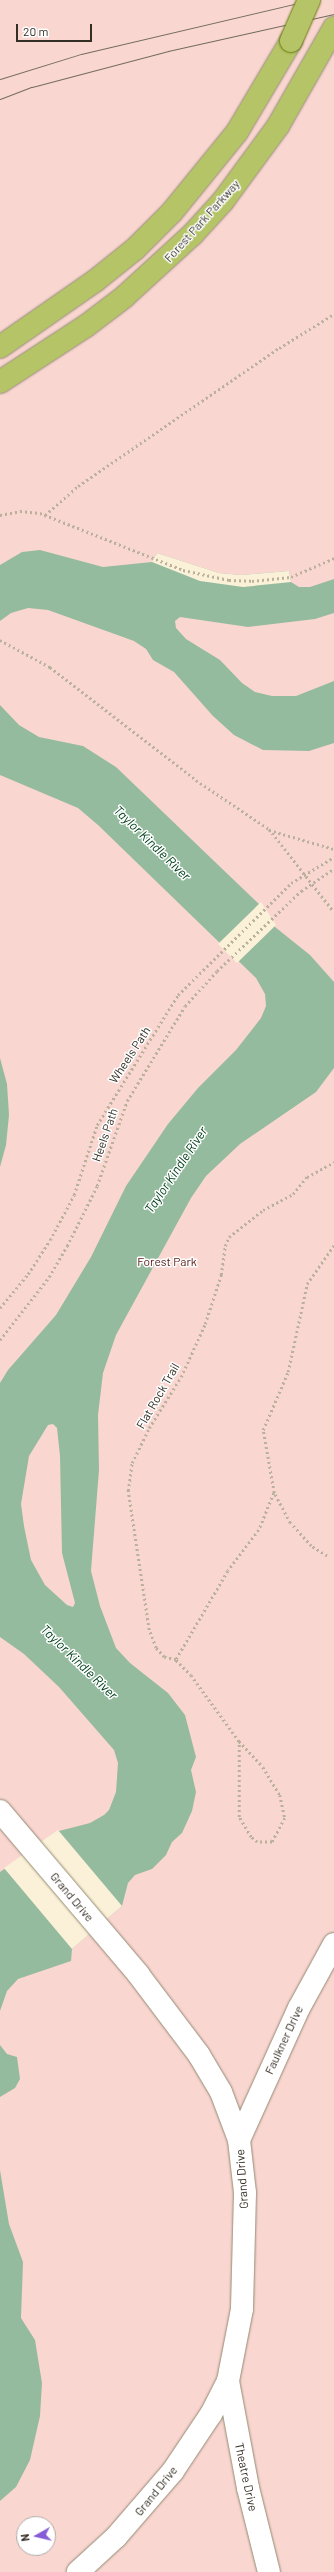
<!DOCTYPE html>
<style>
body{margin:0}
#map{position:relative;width:334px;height:2572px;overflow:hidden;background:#fbf1d8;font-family:Barlow,sans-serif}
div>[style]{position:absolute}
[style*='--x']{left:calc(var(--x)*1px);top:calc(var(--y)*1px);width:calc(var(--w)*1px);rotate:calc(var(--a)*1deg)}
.green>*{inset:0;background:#fad6d1}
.water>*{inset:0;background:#95bb9e}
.pier>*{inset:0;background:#fbf1d8}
.path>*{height:2.5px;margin-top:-1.25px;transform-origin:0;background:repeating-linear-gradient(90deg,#b9b19c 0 2px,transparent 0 5px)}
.roads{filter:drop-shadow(0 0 1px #938a73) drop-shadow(0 0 1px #938a73)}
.minor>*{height:22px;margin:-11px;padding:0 11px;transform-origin:11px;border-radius:11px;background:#fff}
.primary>*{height:22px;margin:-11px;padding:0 11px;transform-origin:11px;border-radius:11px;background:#b4c466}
.tram>*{height:1px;margin:-0.5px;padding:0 0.5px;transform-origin:0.5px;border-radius:0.5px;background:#736d5e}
.bridges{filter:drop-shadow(0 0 1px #66760d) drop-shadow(0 0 1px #66760d)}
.primary-bridge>*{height:22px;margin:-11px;padding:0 11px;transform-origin:11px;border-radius:11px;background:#b4c466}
span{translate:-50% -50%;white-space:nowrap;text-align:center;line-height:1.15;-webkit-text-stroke:3px #fff;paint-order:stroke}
.street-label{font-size:12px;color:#332f25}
.park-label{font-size:12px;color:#541914}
.water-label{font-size:13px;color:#00401b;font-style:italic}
.north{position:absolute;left:16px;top:2516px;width:40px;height:40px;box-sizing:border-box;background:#fff;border:1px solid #adaca8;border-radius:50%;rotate:262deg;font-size:11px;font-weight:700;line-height:16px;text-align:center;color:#332f25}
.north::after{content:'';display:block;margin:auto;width:14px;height:18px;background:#855cd6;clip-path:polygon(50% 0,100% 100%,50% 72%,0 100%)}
.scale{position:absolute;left:16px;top:24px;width:76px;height:18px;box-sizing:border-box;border:2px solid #332f25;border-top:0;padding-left:5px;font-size:12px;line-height:14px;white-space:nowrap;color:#332f25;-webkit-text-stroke:3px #fff;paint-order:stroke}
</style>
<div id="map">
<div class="green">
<i style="clip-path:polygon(evenodd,0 0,334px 0,334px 2572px,0 2572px,0 0,24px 2524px,48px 2524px,48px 2548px,24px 2548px,24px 2524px)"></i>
</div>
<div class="water">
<i style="clip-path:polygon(40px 550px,103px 567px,152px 562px,157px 553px,219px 573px,241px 575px,289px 571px,291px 582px,299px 587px,310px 587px,334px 579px,334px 613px,315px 619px,248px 627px,180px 617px,175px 621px,176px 628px,186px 639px,220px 660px,242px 683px,255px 692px,272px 696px,296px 696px,334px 681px,334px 743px,309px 751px,263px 750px,234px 735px,213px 716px,174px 672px,153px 660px,146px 649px,134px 641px,48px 610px,28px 608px,11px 613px,0 621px,0 565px,22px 552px)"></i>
<i style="clip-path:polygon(evenodd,0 705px,19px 725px,39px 737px,83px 746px,116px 767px,259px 904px,275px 927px,310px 955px,334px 982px,334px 1068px,316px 1092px,240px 1144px,206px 1176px,191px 1198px,116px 1335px,103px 1373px,98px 1415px,99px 1470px,91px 1571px,100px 1606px,116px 1648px,130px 1663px,168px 1693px,185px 1715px,196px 1757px,191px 1770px,196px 1792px,192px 1811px,182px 1833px,172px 1842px,166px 1855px,152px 1869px,135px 1875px,128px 1883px,122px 1906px,72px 1949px,71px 1961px,18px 1979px,7px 1991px,0 2011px,0 1872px,59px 1831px,90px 1823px,104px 1815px,109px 1810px,116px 1792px,118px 1763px,114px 1750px,59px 1687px,24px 1654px,0 1637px,0 1383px,8px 1370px,56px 1315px,91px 1257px,126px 1186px,168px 1124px,198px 1088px,236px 1050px,261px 1018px,266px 1006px,265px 994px,256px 978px,98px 825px,78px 808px,0 775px,0 705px,53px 1424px,57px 1428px,60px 1456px,62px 1553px,75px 1603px,73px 1607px,67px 1605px,45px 1585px,31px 1560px,24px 1526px,21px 1504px,29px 1456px,48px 1425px,53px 1424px)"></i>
<i style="clip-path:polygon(0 1058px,7px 1084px,9px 1115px,6px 1145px,0 1167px)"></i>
<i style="clip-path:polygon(0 2045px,7px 2054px,17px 2057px,20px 2079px,15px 2088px,0 2097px)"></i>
<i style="clip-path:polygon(0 2170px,9px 2224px,23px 2262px,21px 2318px,35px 2340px,42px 2383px,40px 2416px,30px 2460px,16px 2487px,0 2501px)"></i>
</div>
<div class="pier">
<i style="clip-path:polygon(157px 553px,219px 573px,241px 575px,289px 571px,291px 582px,243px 587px,200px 581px,152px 562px)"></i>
<i style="clip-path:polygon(261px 902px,276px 925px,237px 963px,218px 944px)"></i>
<i style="clip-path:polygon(58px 1830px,122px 1906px,72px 1949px,4px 1868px)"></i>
</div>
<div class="path">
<i style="--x:0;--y:515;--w:20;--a:-11"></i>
<i style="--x:20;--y:511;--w:20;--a:6"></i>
<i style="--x:40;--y:513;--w:154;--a:21.7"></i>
<i style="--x:183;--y:570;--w:47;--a:12.3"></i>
<i style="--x:229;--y:580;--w:23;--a:2"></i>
<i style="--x:252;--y:581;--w:39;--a:-6"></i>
<i style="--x:291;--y:577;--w:47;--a:-23.8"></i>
<i style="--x:45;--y:515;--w:44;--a:-41.3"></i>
<i style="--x:78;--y:486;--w:244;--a:-34.5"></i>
<i style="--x:279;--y:348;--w:65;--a:-31.7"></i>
<i style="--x:0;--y:640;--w:57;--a:28.4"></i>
<i style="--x:50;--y:667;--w:185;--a:37.7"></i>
<i style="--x:196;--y:780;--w:88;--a:33.9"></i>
<i style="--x:269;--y:829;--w:105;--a:51.9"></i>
<i style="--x:269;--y:830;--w:68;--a:16.3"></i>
<i style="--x:0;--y:1308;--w:44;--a:-50.5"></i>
<i style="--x:28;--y:1274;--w:40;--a:-57.1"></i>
<i style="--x:50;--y:1240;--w:51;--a:-61.9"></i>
<i style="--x:74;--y:1195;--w:74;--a:-71.8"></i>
<i style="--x:97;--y:1125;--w:153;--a:-58.1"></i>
<i style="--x:178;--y:995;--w:159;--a:-44.7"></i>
<i style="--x:291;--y:883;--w:50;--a:-31.2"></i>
<i style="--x:0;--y:1340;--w:80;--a:-52.1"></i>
<i style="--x:49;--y:1277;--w:36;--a:-60"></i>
<i style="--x:67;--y:1246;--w:67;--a:-63.4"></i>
<i style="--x:97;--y:1186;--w:90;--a:-70.6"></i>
<i style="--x:127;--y:1101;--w:111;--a:-58.6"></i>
<i style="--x:185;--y:1006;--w:47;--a:-47.6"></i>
<i style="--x:217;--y:971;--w:116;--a:-43.6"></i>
<i style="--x:301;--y:891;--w:40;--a:-34"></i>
<i style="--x:274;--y:1493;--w:40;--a:112"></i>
<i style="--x:259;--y:1530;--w:51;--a:127.1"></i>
<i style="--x:228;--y:1571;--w:103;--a:120.3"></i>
<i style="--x:176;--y:1660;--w:12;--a:-166"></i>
<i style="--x:164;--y:1657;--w:12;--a:-132"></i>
<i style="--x:156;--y:1648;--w:19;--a:-111"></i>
<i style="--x:149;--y:1630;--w:141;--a:-98.6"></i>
<i style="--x:128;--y:1491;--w:28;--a:-82"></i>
<i style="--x:132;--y:1463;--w:39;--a:-64"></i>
<i style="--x:149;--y:1428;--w:60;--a:-57.9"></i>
<i style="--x:181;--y:1377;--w:58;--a:-65.6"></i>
<i style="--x:205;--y:1324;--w:52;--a:-71.9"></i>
<i style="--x:221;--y:1275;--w:29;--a:-82"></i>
<i style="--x:225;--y:1246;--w:10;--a:-66"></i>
<i style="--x:229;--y:1237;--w:43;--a:-38.5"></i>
<i style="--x:263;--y:1210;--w:34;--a:-28"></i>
<i style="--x:293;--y:1194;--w:22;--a:-51"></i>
<i style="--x:307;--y:1177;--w:31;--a:-29"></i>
<i style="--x:327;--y:1556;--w:19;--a:-148"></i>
<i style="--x:311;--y:1546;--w:31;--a:-132"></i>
<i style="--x:290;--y:1523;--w:34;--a:-118"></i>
<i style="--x:274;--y:1493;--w:64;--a:-99.9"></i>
<i style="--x:263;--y:1430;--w:63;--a:-66.7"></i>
<i style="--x:288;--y:1372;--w:90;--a:-77.8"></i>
<i style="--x:307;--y:1284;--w:47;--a:-55.3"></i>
<i style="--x:176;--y:1660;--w:21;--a:45"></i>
<i style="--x:191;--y:1675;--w:82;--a:54"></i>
<i style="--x:239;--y:1741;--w:35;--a:47"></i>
<i style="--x:263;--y:1767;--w:33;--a:59"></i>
<i style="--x:280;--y:1795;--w:24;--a:78"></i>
<i style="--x:285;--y:1818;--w:27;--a:118"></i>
<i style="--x:272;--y:1842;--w:15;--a:180"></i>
<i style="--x:257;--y:1842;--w:8;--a:-140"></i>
<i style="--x:251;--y:1837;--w:23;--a:-121"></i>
<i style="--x:239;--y:1817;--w:76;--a:-90"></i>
</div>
<div class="roads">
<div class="minor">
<i style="--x:0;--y:1811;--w:214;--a:49.7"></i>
<i style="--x:138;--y:1974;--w:101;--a:53"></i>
<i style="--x:199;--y:2055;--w:43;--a:59.3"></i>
<i style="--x:221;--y:2092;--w:51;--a:69.4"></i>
<i style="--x:239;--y:2140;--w:53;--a:83.5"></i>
<i style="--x:245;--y:2193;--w:116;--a:91.5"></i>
<i style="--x:242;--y:2309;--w:73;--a:101"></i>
<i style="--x:228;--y:2381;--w:37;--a:117"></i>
<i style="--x:211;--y:2414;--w:69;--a:123.7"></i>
<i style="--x:173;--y:2471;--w:87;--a:130.8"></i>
<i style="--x:116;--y:2537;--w:52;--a:137.4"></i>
<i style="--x:239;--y:2140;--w:145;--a:-65.6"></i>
<i style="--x:299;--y:2008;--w:73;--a:-61.3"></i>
<i style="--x:228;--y:2381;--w:109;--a:79.4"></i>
<i style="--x:248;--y:2488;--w:87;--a:76"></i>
</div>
<div class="primary">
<i style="--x:0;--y:347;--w:116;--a:-34.8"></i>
<i style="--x:95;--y:281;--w:51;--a:-38.7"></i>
<i style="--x:135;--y:249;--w:52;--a:-45"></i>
<i style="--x:172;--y:212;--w:103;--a:-50.9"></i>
<i style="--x:237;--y:132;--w:106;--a:-59.3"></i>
<i style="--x:0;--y:382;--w:103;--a:-33.1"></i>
<i style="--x:86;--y:326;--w:48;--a:-37.3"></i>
<i style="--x:124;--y:297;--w:92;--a:-42.4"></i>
<i style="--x:192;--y:235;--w:46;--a:-47.6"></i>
<i style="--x:223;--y:201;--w:93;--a:-53.7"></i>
<i style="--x:278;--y:126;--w:113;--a:-60.3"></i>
</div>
</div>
<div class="tram">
<i style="--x:0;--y:79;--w:85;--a:-17.2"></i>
<i style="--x:81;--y:54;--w:237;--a:-13.2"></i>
<i style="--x:0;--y:99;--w:34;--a:-21"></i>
<i style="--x:32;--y:87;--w:141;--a:-14.8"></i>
<i style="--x:168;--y:51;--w:170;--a:-12.6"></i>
</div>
<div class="bridges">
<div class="primary-bridge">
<i style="--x:291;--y:41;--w:45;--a:-66.3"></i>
</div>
</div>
<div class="street-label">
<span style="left:202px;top:221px;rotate:-48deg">Forest Park Parkway</span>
<span style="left:130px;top:1055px;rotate:-57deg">Wheels Path</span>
<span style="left:105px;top:1135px;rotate:-71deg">Heels Path</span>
<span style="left:158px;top:1396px;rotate:-60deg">Flat Rock Trail</span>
<span style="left:72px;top:1897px;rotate:50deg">Grand Drive</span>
<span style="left:284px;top:2040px;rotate:-65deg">Faulkner Drive</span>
<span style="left:242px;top:2179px;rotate:-94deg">Grand Drive</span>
<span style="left:246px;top:2477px;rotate:78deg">Theatre Drive</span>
<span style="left:156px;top:2491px;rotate:-51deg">Grand Drive</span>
</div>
<div class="park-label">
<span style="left:167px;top:1262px">Forest Park</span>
</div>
<div class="water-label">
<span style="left:152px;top:843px;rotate:44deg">Taylor Kindle River</span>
<span style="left:176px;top:1170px;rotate:-56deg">Taylor Kindle River</span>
<span style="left:79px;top:1662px;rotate:44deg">Taylor Kindle River</span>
</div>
<div class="north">N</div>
<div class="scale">20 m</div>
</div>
